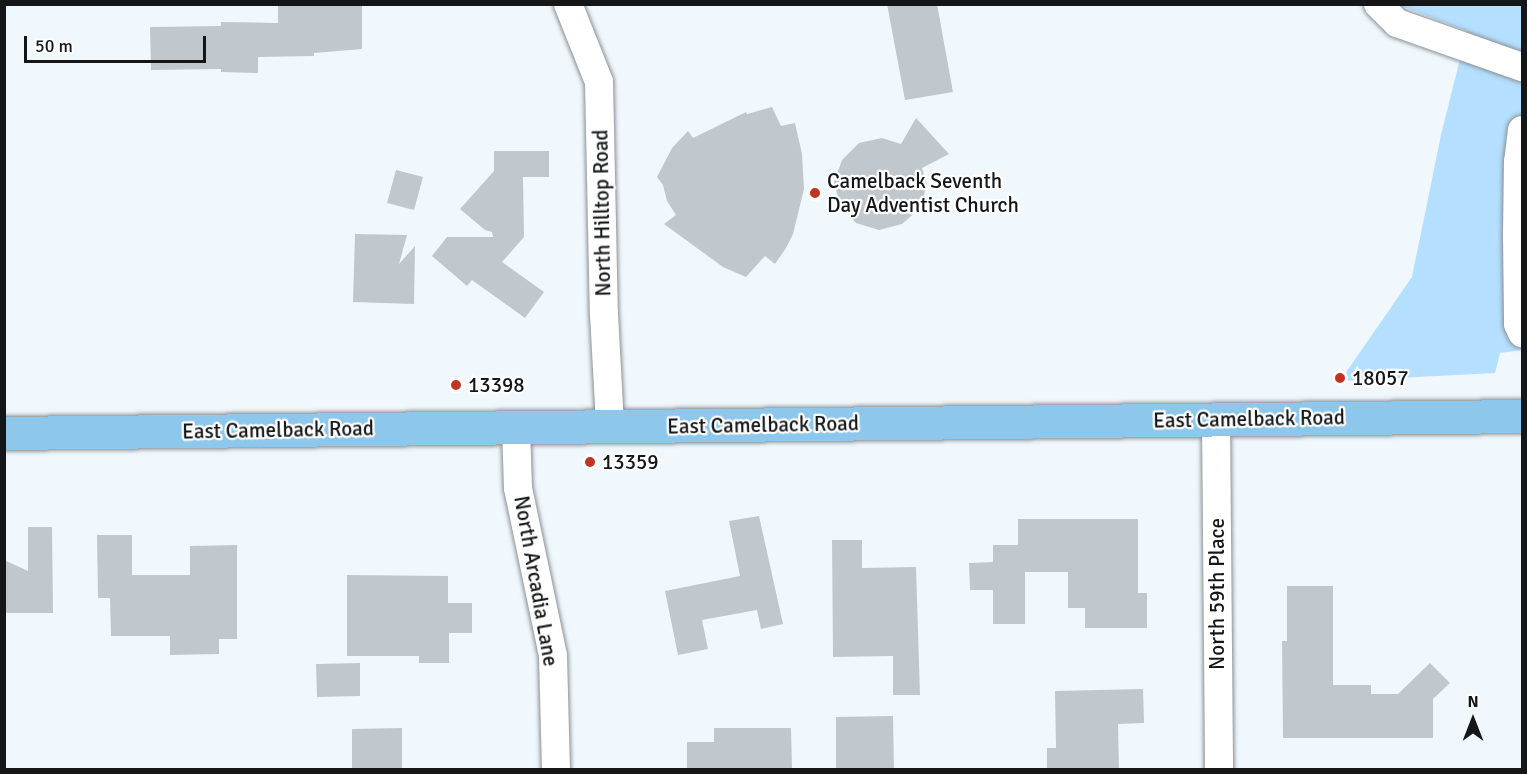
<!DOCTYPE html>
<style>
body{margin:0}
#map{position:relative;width:1527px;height:774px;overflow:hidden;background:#f0f8fd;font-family:Signika,sans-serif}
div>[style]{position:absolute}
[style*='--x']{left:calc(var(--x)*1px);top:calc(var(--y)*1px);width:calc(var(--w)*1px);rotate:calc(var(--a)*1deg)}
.green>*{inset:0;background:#b4dfff}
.building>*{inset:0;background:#c1c8cd}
.roads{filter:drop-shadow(0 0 2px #899095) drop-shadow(0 0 2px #899095)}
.minor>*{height:28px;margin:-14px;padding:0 14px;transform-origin:14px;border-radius:14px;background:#fff}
.major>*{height:33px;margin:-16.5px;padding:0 16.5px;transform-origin:16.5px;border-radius:16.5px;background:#8dc7ec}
.dots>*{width:16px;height:16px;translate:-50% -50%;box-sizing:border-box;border:3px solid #fff;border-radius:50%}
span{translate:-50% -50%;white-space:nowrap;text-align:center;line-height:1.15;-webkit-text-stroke:4.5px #fff;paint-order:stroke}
.poi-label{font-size:21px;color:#141618}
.left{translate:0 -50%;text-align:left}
.street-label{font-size:21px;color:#141618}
.frame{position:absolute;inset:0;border:6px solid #141618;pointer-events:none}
.north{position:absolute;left:1443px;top:690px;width:60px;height:60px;-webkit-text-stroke:4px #fff;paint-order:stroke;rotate:0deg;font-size:16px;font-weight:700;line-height:24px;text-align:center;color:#141618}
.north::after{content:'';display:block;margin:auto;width:21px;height:27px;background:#141618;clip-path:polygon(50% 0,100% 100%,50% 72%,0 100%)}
.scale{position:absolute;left:24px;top:36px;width:182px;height:27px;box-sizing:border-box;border:3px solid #141618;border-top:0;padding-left:8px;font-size:18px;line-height:21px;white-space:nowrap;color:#141618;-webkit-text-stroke:4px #fff;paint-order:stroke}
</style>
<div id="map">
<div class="green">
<i style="clip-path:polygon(1399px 5px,1522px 5px,1522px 350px,1500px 353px,1495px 373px,1340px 381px,1412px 277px,1441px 135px,1467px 31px)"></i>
</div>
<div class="building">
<i style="clip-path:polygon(278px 4px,362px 4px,362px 49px,314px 53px,314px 56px,258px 57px,258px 73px,221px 72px,221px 69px,151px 70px,150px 27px,221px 26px,221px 22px,278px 23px)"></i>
<i style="clip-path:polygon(887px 4px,937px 4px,953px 92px,905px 100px)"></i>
<i style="clip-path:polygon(772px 107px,781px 126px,795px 123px,802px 154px,804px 189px,793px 234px,786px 248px,775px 264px,765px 256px,746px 277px,723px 267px,664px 224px,676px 215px,667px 201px,663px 185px,657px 177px,672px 148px,688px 131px,693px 138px,746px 112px,747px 114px)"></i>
<i style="clip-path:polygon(916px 118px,949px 154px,922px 168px,927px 185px,920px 208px,902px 224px,879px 230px,856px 223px,840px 205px,834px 182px,842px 160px,859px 143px,882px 138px,901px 144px)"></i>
<i style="clip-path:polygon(494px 151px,549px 151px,549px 177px,523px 177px,524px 237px,502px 262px,544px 292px,525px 318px,472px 280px,467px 286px,432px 256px,447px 237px,493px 237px,492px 232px,485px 230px,460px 209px,494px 171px)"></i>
<i style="clip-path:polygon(396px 170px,423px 177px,414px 210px,387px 203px)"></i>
<i style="clip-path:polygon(355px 234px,407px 235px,399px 264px,415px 246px,414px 304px,353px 302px)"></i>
<i style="clip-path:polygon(759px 516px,783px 624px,761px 629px,757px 610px,702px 620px,708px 649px,678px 655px,665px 591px,740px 576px,729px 521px)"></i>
<i style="clip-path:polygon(1018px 519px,1138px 519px,1138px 593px,1147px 593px,1147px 628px,1085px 628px,1085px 608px,1068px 608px,1068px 572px,1025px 572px,1025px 624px,993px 624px,993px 590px,970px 590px,969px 563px,993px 562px,993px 545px,1018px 545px)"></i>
<i style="clip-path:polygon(28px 527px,52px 527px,53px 613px,4px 613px,4px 560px,28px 571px)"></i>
<i style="clip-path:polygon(97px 535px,132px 535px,132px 575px,190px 575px,190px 546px,237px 545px,237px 639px,219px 639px,219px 654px,170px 655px,170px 636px,111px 636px,110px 598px,98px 598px)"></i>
<i style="clip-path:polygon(832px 540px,862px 540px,862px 568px,916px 567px,920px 695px,893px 695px,893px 656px,833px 657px)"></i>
<i style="clip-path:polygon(347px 575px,448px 576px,448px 603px,472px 603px,472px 633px,449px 633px,449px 663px,419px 663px,419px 656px,347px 656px)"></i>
<i style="clip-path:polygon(1287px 586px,1333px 586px,1333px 685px,1371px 685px,1371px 694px,1398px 694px,1430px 663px,1450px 683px,1433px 699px,1433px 738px,1283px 738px,1282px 641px,1287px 641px)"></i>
<i style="clip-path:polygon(360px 663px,360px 696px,317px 697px,316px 664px)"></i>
<i style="clip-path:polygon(1143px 689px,1144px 723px,1118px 724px,1119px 770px,1047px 770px,1047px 748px,1056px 748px,1055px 691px)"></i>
<i style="clip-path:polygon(893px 716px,894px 770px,836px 770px,836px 717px)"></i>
<i style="clip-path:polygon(402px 728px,402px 770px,352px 770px,352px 729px)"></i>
<i style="clip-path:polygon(714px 728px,791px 728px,792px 768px,687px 770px,687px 742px,714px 742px)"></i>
</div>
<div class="roads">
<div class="minor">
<i style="--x:568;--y:4;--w:84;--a:68.3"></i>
<i style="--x:599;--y:82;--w:232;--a:88.8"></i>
<i style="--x:604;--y:314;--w:112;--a:86.9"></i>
<i style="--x:1378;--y:4;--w:27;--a:45"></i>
<i style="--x:1397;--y:23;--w:133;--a:19.4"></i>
<i style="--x:1522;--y:130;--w:31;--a:97"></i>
<i style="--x:1518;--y:161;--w:76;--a:90.8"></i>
<i style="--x:1517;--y:237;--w:87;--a:89.3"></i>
<i style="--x:1518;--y:324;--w:10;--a:66"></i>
<i style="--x:1216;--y:419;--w:351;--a:89.5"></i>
<i style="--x:516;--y:428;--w:60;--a:88.1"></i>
<i style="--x:518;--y:488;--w:172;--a:78.2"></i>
<i style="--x:553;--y:656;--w:114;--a:88.5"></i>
</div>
<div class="major">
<i style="--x:4;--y:433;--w:1518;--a:-0.64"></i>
</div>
</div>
<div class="dots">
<i style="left:815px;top:193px;background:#c03420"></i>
<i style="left:1340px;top:378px;background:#c03420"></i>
<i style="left:456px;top:385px;background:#c03420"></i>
<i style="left:590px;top:462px;background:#c03420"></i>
</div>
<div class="poi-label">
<span class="left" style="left:827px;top:193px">Camelback Seventh<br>Day Adventist Church</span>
<span class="left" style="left:1352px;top:378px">18057</span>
<span class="left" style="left:468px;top:385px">13398</span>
<span class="left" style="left:602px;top:462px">13359</span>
</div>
<div class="street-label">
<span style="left:602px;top:213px;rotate:-91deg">North Hilltop Road</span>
<span style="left:1249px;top:419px;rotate:-1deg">East Camelback Road</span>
<span style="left:763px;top:425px;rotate:-1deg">East Camelback Road</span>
<span style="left:278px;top:430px;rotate:-1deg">East Camelback Road</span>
<span style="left:536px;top:581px;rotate:80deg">North Arcadia Lane</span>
<span style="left:1217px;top:594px;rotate:-90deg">North 59th Place</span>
</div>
<div class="frame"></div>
<div class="north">N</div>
<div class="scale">50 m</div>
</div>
